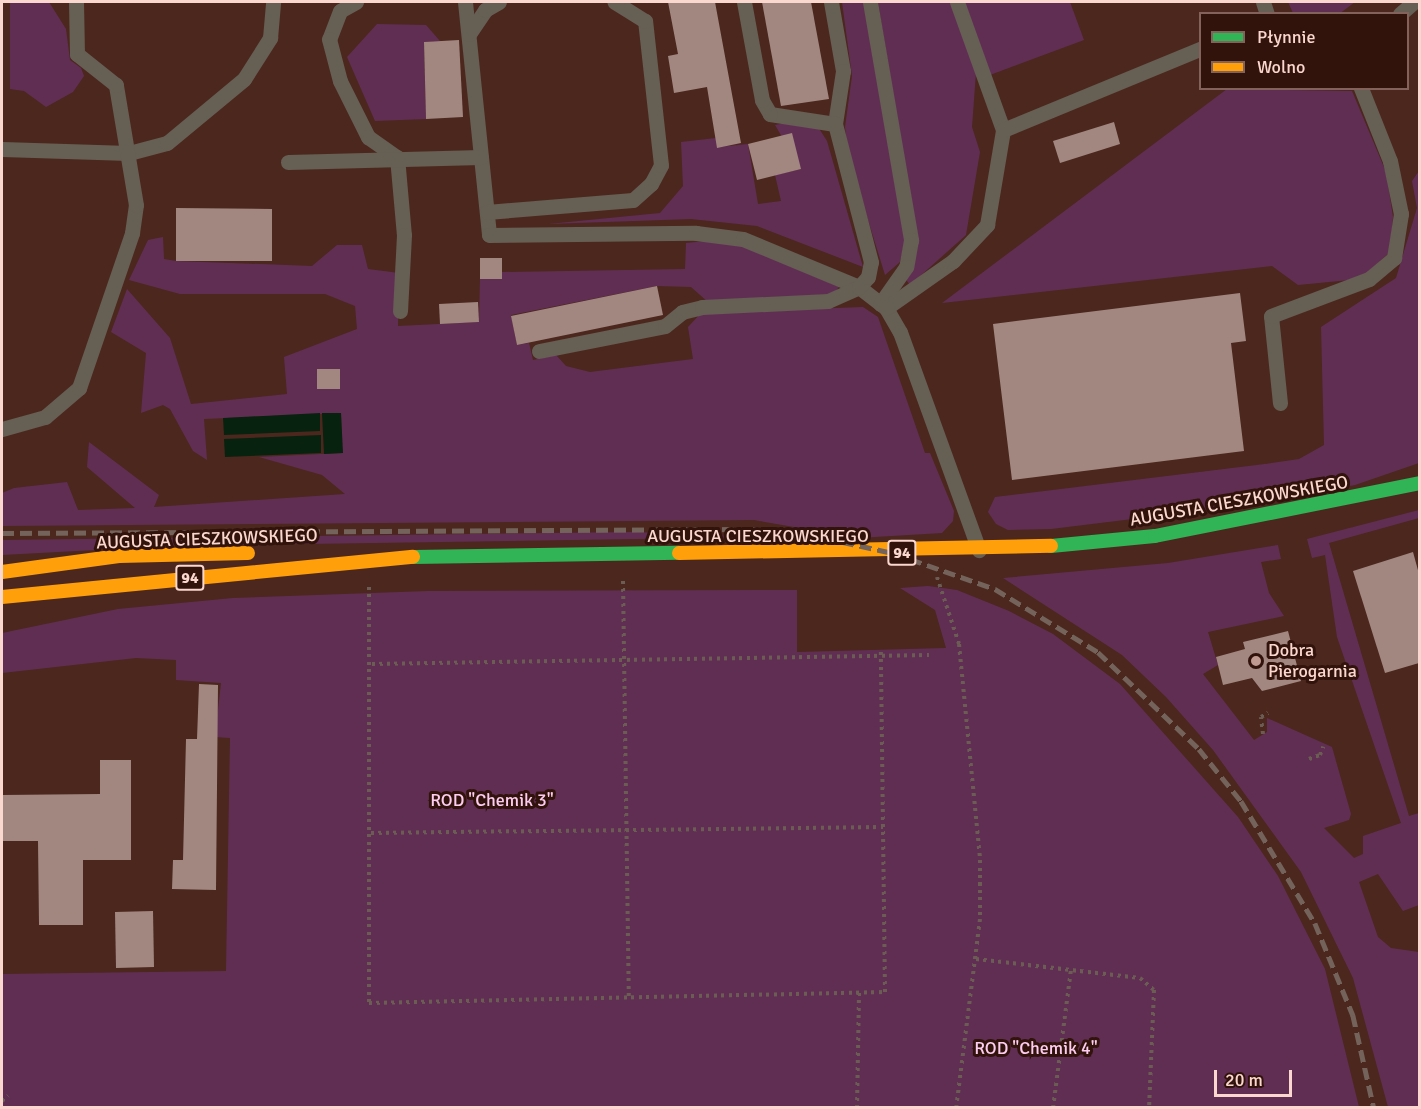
<!DOCTYPE html>
<meta charset="utf-8">
<style>
body{margin:0}
#map{position:relative;width:1421px;height:1109px;overflow:hidden;background:#4c271e;font-family:Signika,sans-serif}
div>[style]{position:absolute}
[style*='--x']{left:calc(var(--x)*1px);top:calc(var(--y)*1px);width:calc(var(--w)*1px);rotate:calc(var(--a)*1deg)}
.green>*{inset:0;background:#612e53}
.water>*{inset:0;background:#07220f}
.building>*{inset:0;background:#a28781}
.path>*{height:4px;margin-top:-2px;transform-origin:0;background:repeating-linear-gradient(90deg,#6b5d54 0 3px,transparent 0 7.5px)}
.lane>*{height:15px;margin:-7.5px;padding:0 7.5px;transform-origin:7.5px;border-radius:7.5px;background:#665f54}
.fast>*{height:14px;margin:-7px;padding:0 7px;transform-origin:7px;border-radius:7px;background:#30b455}
.slow>*{height:14px;margin:-7px;padding:0 7px;transform-origin:7px;border-radius:7px;background:#ff9f0a}
.rail>*{height:4.5px;margin-top:-2.25px;transform-origin:0;background:repeating-linear-gradient(90deg,#74635b 0 12px,transparent 0 18px)}
.dots>*{width:16px;height:16px;translate:-50% -50%;box-sizing:border-box;border:3px solid #31130c;border-radius:50%}
span{translate:-50% -50%;white-space:nowrap;text-align:center;line-height:1.15;-webkit-text-stroke:6px #31130c;paint-order:stroke}
.shield-label span{padding:2px 4px;background:#31130c;border:2px solid;border-radius:4px;-webkit-text-stroke-width:0}
.shield-label{font-size:16px;color:#fbd8cf;font-weight:700}
.street-label{font-size:18px;color:#fbd8cf}
.poi-label{font-size:18px;color:#fbd8cf}
.left{translate:0 -50%;text-align:left}
.park-label{font-size:18px;color:#fdcdf1}
.frame{position:absolute;inset:0;border:3px solid #fbd8cf;pointer-events:none}
.legend{position:absolute;left:1199px;top:12px;width:210px;height:78px;box-sizing:border-box;background:#31130c;border:2px solid #82625a;margin:0;padding:8px 10px;list-style:none;font-size:18px;color:#fbd8cf}
.legend li{display:flex;align-items:center;gap:12px;height:30px}
.legend b{width:30px;border:2px solid #82625a}
.scale{position:absolute;left:1214px;top:1070px;width:78px;height:27px;box-sizing:border-box;border:3px solid #fbd8cf;border-top:0;padding-left:8px;font-size:18px;line-height:21px;white-space:nowrap;color:#fbd8cf;-webkit-text-stroke:4px #31130c;paint-order:stroke}
</style>
<div id="map">
<div class="green">
<i style="clip-path:polygon(10px 2px,49px 2px,66px 29px,70px 60px,81px 68px,84px 76px,73px 92px,46px 107px,24px 91px,10px 89px)"></i>
<i style="clip-path:polygon(842px 2px,865px 2px,906px 236px,900px 262px,885px 275px,848px 155px,845px 127px,852px 76px)"></i>
<i style="clip-path:polygon(878px 2px,952px 2px,976px 72px,972px 127px,980px 152px,966px 235px,910px 285px,904px 277px,918px 246px)"></i>
<i style="clip-path:polygon(964px 2px,1070px 2px,1084px 40px,990px 75px)"></i>
<i style="clip-path:polygon(1288px 2px,1355px 2px,1339px 14px,1293px 13px)"></i>
<i style="clip-path:polygon(377px 24px,426px 25px,440px 41px,424px 42px,426px 119px,375px 121px,347px 57px)"></i>
<i style="clip-path:polygon(1227px 89px,1352px 91px,1386px 172px,1393px 217px,1390px 252px,1360px 279px,1298px 285px,1272px 266px,942px 303px)"></i>
<i style="clip-path:polygon(785px 123px,818px 127px,827px 141px,863px 267px,757px 226px,691px 219px,548px 224px,660px 213px,683px 186px,681px 142px,716px 138px,718px 147px,748px 144px,758px 204px,781px 201px,775px 175px,801px 169px,775px 125px)"></i>
<i style="clip-path:polygon(1419px 171px,1419px 463px,1355px 485px,1222px 508px,1051px 529px,1008px 530px,996px 524px,988px 512px,995px 497px,1265px 464px,1299px 459px,1324px 445px,1321px 327px,1396px 278px,1417px 208px,1412px 181px)"></i>
<i style="clip-path:polygon(163px 237px,164px 259px,176px 261px,312px 266px,337px 245px,362px 245px,368px 269px,399px 273px,398px 326px,479px 322px,480px 279px,502px 279px,502px 272px,685px 269px,686px 243px,717px 240px,748px 246px,839px 287px,833px 294px,708px 302px,691px 287px,657px 286px,511px 315px,517px 345px,529px 343px,533px 360px,556px 355px,566px 366px,590px 372px,693px 359px,688px 327px,701px 313px,863px 307px,878px 317px,925px 453px,930px 453px,954px 511px,953px 521px,942px 533px,858px 538px,754px 520px,2px 526px,2px 493px,14px 488px,67px 482px,78px 510px,135px 508px,87px 467px,89px 442px,159px 495px,154px 507px,345px 494px,322px 475px,259px 457px,342px 453px,341px 413px,204px 419px,207px 460px,193px 451px,170px 409px,163px 405px,141px 413px,146px 353px,111px 332px,127px 289px,170px 338px,191px 404px,287px 394px,284px 357px,357px 329px,355px 306px,325px 294px,180px 294px,129px 280px,148px 240px)"></i>
<i style="clip-path:polygon(1419px 510px,1419px 518px,1329px 543px,1409px 816px,1419px 813px,1419px 905px,1403px 911px,1378px 874px,1359px 882px,1378px 937px,1391px 948px,1419px 952px,1419px 1107px,1388px 1107px,1353px 978px,1301px 872px,1213px 750px,1166px 697px,1122px 655px,1003px 578px,1168px 563px,1278px 545px,1281px 559px,1261px 562px,1269px 593px,1284px 616px,1208px 632px,1218px 665px,1203px 674px,1254px 740px,1267px 732px,1267px 718px,1332px 747px,1351px 814px,1349px 820px,1324px 828px,1354px 858px,1363px 854px,1363px 836px,1401px 823px,1337px 637px,1325px 555px,1312px 558px,1307px 539px)"></i>
<i style="clip-path:polygon(633px 532px,772px 537px,170px 546px,2px 555px,2px 540px)"></i>
<i style="clip-path:polygon(928px 586px,957px 590px,1009px 611px,1053px 634px,1120px 684px,1238px 817px,1278px 876px,1325px 969px,1359px 1107px,2px 1108px,2px 974px,226px 971px,230px 738px,215px 737px,221px 683px,176px 680px,176px 660px,136px 658px,2px 673px,2px 633px,118px 609px,233px 598px,428px 591px,797px 590px,797px 652px,946px 648px,935px 610px,900px 588px)"></i>
</div>
<div class="water">
<i style="clip-path:polygon(320px 413px,320px 431px,224px 435px,223px 418px)"></i>
<i style="clip-path:polygon(322px 413px,341px 413px,343px 453px,324px 454px)"></i>
<i style="clip-path:polygon(321px 435px,321px 453px,225px 457px,224px 439px)"></i>
</div>
<div class="building">
<i style="clip-path:polygon(668px 2px,715px 2px,741px 143px,717px 148px,707px 87px,674px 93px,668px 56px,678px 54px)"></i>
<i style="clip-path:polygon(762px 2px,811px 2px,829px 99px,781px 106px)"></i>
<i style="clip-path:polygon(459px 40px,463px 117px,426px 119px,424px 42px)"></i>
<i style="clip-path:polygon(1114px 122px,1120px 144px,1060px 163px,1053px 141px)"></i>
<i style="clip-path:polygon(792px 133px,801px 169px,757px 180px,748px 144px)"></i>
<i style="clip-path:polygon(176px 208px,272px 209px,272px 261px,176px 261px)"></i>
<i style="clip-path:polygon(480px 258px,502px 258px,502px 279px,480px 279px)"></i>
<i style="clip-path:polygon(657px 286px,663px 315px,517px 345px,511px 316px)"></i>
<i style="clip-path:polygon(1240px 293px,1246px 341px,1231px 343px,1244px 451px,1012px 480px,993px 324px)"></i>
<i style="clip-path:polygon(478px 302px,479px 322px,440px 324px,439px 304px)"></i>
<i style="clip-path:polygon(317px 369px,340px 369px,340px 389px,317px 389px)"></i>
<i style="clip-path:polygon(1413px 552px,1419px 574px,1419px 663px,1385px 673px,1353px 571px)"></i>
<i style="clip-path:polygon(1288px 631px,1301px 681px,1262px 691px,1252px 678px,1223px 685px,1216px 657px,1245px 649px,1243px 642px)"></i>
<i style="clip-path:polygon(199px 684px,218px 685px,216px 890px,172px 889px,173px 860px,183px 860px,186px 739px,197px 739px)"></i>
<i style="clip-path:polygon(100px 760px,131px 760px,131px 860px,83px 860px,83px 925px,39px 925px,38px 841px,2px 841px,2px 795px,100px 794px)"></i>
<i style="clip-path:polygon(153px 911px,154px 967px,116px 968px,115px 912px)"></i>
</div>
<div class="path">
<i style="--x:937;--y:577;--w:71;--a:71.8"></i>
<i style="--x:959;--y:644;--w:217;--a:84.4"></i>
<i style="--x:980;--y:860;--w:59;--a:90"></i>
<i style="--x:980;--y:919;--w:191;--a:97.2"></i>
<i style="--x:623;--y:581;--w:418;--a:89.2"></i>
<i style="--x:369;--y:587;--w:416;--a:90"></i>
<i style="--x:369;--y:1003;--w:516;--a:-1.22"></i>
<i style="--x:885;--y:992;--w:342;--a:-90.7"></i>
<i style="--x:372;--y:664;--w:557;--a:-0.93"></i>
<i style="--x:1263;--y:734;--w:17;--a:-97"></i>
<i style="--x:1261;--y:717;--w:8;--a:-30"></i>
<i style="--x:1309;--y:759;--w:12;--a:-20"></i>
<i style="--x:1320;--y:755;--w:9;--a:-69"></i>
<i style="--x:371;--y:833;--w:512;--a:-0.67"></i>
<i style="--x:976;--y:959;--w:165;--a:6.6"></i>
<i style="--x:1140;--y:978;--w:18;--a:41"></i>
<i style="--x:1154;--y:990;--w:118;--a:92.4"></i>
<i style="--x:2;--y:1101;--w:8;--a:-40"></i>
<i style="--x:857;--y:1108;--w:116;--a:-89"></i>
<i style="--x:1053;--y:1108;--w:139;--a:-82.6"></i>
</div>
<div class="lane">
<i style="--x:356;--y:2;--w:18;--a:151"></i>
<i style="--x:340;--y:11;--w:30;--a:111"></i>
<i style="--x:329;--y:39;--w:43;--a:75.3"></i>
<i style="--x:340;--y:81;--w:63;--a:63.4"></i>
<i style="--x:368;--y:137;--w:35;--a:35"></i>
<i style="--x:397;--y:157;--w:78;--a:84.9"></i>
<i style="--x:404;--y:235;--w:76;--a:93"></i>
<i style="--x:465;--y:2;--w:234;--a:84.1"></i>
<i style="--x:489;--y:235;--w:207;--a:-0.6"></i>
<i style="--x:696;--y:233;--w:47;--a:7.3"></i>
<i style="--x:743;--y:239;--w:126;--a:22.5"></i>
<i style="--x:859;--y:287;--w:34;--a:38"></i>
<i style="--x:886;--y:308;--w:28;--a:60"></i>
<i style="--x:900;--y:332;--w:232;--a:70.1"></i>
<i style="--x:831;--y:2;--w:70;--a:80.1"></i>
<i style="--x:843;--y:71;--w:54;--a:98.6"></i>
<i style="--x:870;--y:2;--w:242;--a:80.2"></i>
<i style="--x:911;--y:240;--w:27;--a:100"></i>
<i style="--x:906;--y:267;--w:45;--a:125.1"></i>
<i style="--x:957;--y:2;--w:136;--a:70.2"></i>
<i style="--x:1263;--y:2;--w:13;--a:72"></i>
<i style="--x:1400;--y:14;--w:18;--a:-41"></i>
<i style="--x:469;--y:34;--w:29;--a:-56"></i>
<i style="--x:485;--y:10;--w:16;--a:-30"></i>
<i style="--x:2;--y:149;--w:127;--a:1.8"></i>
<i style="--x:129;--y:153;--w:39;--a:-15"></i>
<i style="--x:167;--y:143;--w:100;--a:-39.7"></i>
<i style="--x:244;--y:79;--w:49;--a:-57.6"></i>
<i style="--x:270;--y:38;--w:36;--a:-85"></i>
<i style="--x:288;--y:162;--w:193;--a:-1.5"></i>
<i style="--x:487;--y:212;--w:146;--a:-4.7"></i>
<i style="--x:633;--y:200;--w:24;--a:-42"></i>
<i style="--x:651;--y:184;--w:21;--a:-62"></i>
<i style="--x:661;--y:165;--w:145;--a:-96.3"></i>
<i style="--x:645;--y:21;--w:36;--a:-148"></i>
<i style="--x:886;--y:308;--w:82;--a:-35"></i>
<i style="--x:953;--y:261;--w:50;--a:-46.6"></i>
<i style="--x:987;--y:225;--w:96;--a:-80.4"></i>
<i style="--x:1003;--y:130;--w:213;--a:-22.4"></i>
<i style="--x:539;--y:351;--w:128;--a:-11.2"></i>
<i style="--x:665;--y:326;--w:22;--a:-39"></i>
<i style="--x:682;--y:312;--w:21;--a:-14"></i>
<i style="--x:702;--y:307;--w:126;--a:-2.7"></i>
<i style="--x:828;--y:301;--w:34;--a:-24"></i>
<i style="--x:859;--y:287;--w:13;--a:-48"></i>
<i style="--x:868;--y:277;--w:15;--a:-79"></i>
<i style="--x:871;--y:262;--w:143;--a:-104.6"></i>
<i style="--x:835;--y:124;--w:66;--a:-171.3"></i>
<i style="--x:770;--y:114;--w:16;--a:-120"></i>
<i style="--x:762;--y:100;--w:100;--a:-100.4"></i>
<i style="--x:1280;--y:403;--w:87;--a:-95.9"></i>
<i style="--x:1271;--y:316;--w:105;--a:-20.7"></i>
<i style="--x:1369;--y:279;--w:33;--a:-40"></i>
<i style="--x:1394;--y:258;--w:45;--a:-81"></i>
<i style="--x:1401;--y:214;--w:54;--a:-101.7"></i>
<i style="--x:1390;--y:161;--w:79;--a:-111.7"></i>
<i style="--x:2;--y:429;--w:45;--a:-15.6"></i>
<i style="--x:45;--y:417;--w:45;--a:-40.5"></i>
<i style="--x:79;--y:388;--w:164;--a:-71.1"></i>
<i style="--x:132;--y:233;--w:28;--a:-82"></i>
<i style="--x:136;--y:205;--w:122;--a:-99.5"></i>
<i style="--x:116;--y:85;--w:50;--a:-141.5"></i>
<i style="--x:77;--y:54;--w:52;--a:-91.1"></i>
</div>
<div class="fast">
<i style="--x:1051;--y:546;--w:104;--a:-5.5"></i>
<i style="--x:1155;--y:536;--w:270;--a:-11.3"></i>
<i style="--x:413;--y:557;--w:266;--a:-0.9"></i>
</div>
<div class="slow">
<i style="--x:679;--y:553;--w:372;--a:-1.1"></i>
<i style="--x:2;--y:572;--w:118;--a:-7.8"></i>
<i style="--x:119;--y:556;--w:129;--a:-1.3"></i>
<i style="--x:2;--y:597;--w:413;--a:-5.6"></i>
</div>
<div class="rail">
<i style="--x:2;--y:533;--w:749;--a:-0.31"></i>
<i style="--x:751;--y:529;--w:56;--a:5.1"></i>
<i style="--x:807;--y:534;--w:88;--a:12.5"></i>
<i style="--x:893;--y:553;--w:108;--a:19.4"></i>
<i style="--x:995;--y:589;--w:121;--a:31.5"></i>
<i style="--x:1098;--y:652;--w:140;--a:43.8"></i>
<i style="--x:1199;--y:749;--w:67;--a:51.1"></i>
<i style="--x:1241;--y:801;--w:143;--a:58.8"></i>
<i style="--x:1315;--y:923;--w:100;--a:67.6"></i>
<i style="--x:1353;--y:1015;--w:95;--a:77.3"></i>
</div>
<div class="dots">
<i style="left:1256px;top:661px;background:#be9a91"></i>
</div>
<div class="shield-label">
<span style="left:902px;top:553px">94</span>
<span style="left:190px;top:578px">94</span>
</div>
<div class="street-label">
<span style="left:1239px;top:501px;rotate:-10deg">AUGUSTA CIESZKOWSKIEGO</span>
<span style="left:758px;top:536px">AUGUSTA CIESZKOWSKIEGO</span>
<span style="left:207px;top:539px;rotate:-2deg">AUGUSTA CIESZKOWSKIEGO</span>
</div>
<div class="poi-label">
<span class="left" style="left:1268px;top:661px">Dobra<br>Pierogarnia</span>
</div>
<div class="park-label">
<span style="left:492px;top:800px">ROD "Chemik 3"</span>
<span style="left:1036px;top:1048px">ROD "Chemik 4"</span>
</div>
<div class="frame"></div>
<ul class="legend">
<li><b style="height:8px;background:#30b455"></b>Płynnie</li>
<li><b style="height:8px;background:#ff9f0a"></b>Wolno</li>
</ul>
<div class="scale">20 m</div>
</div>
